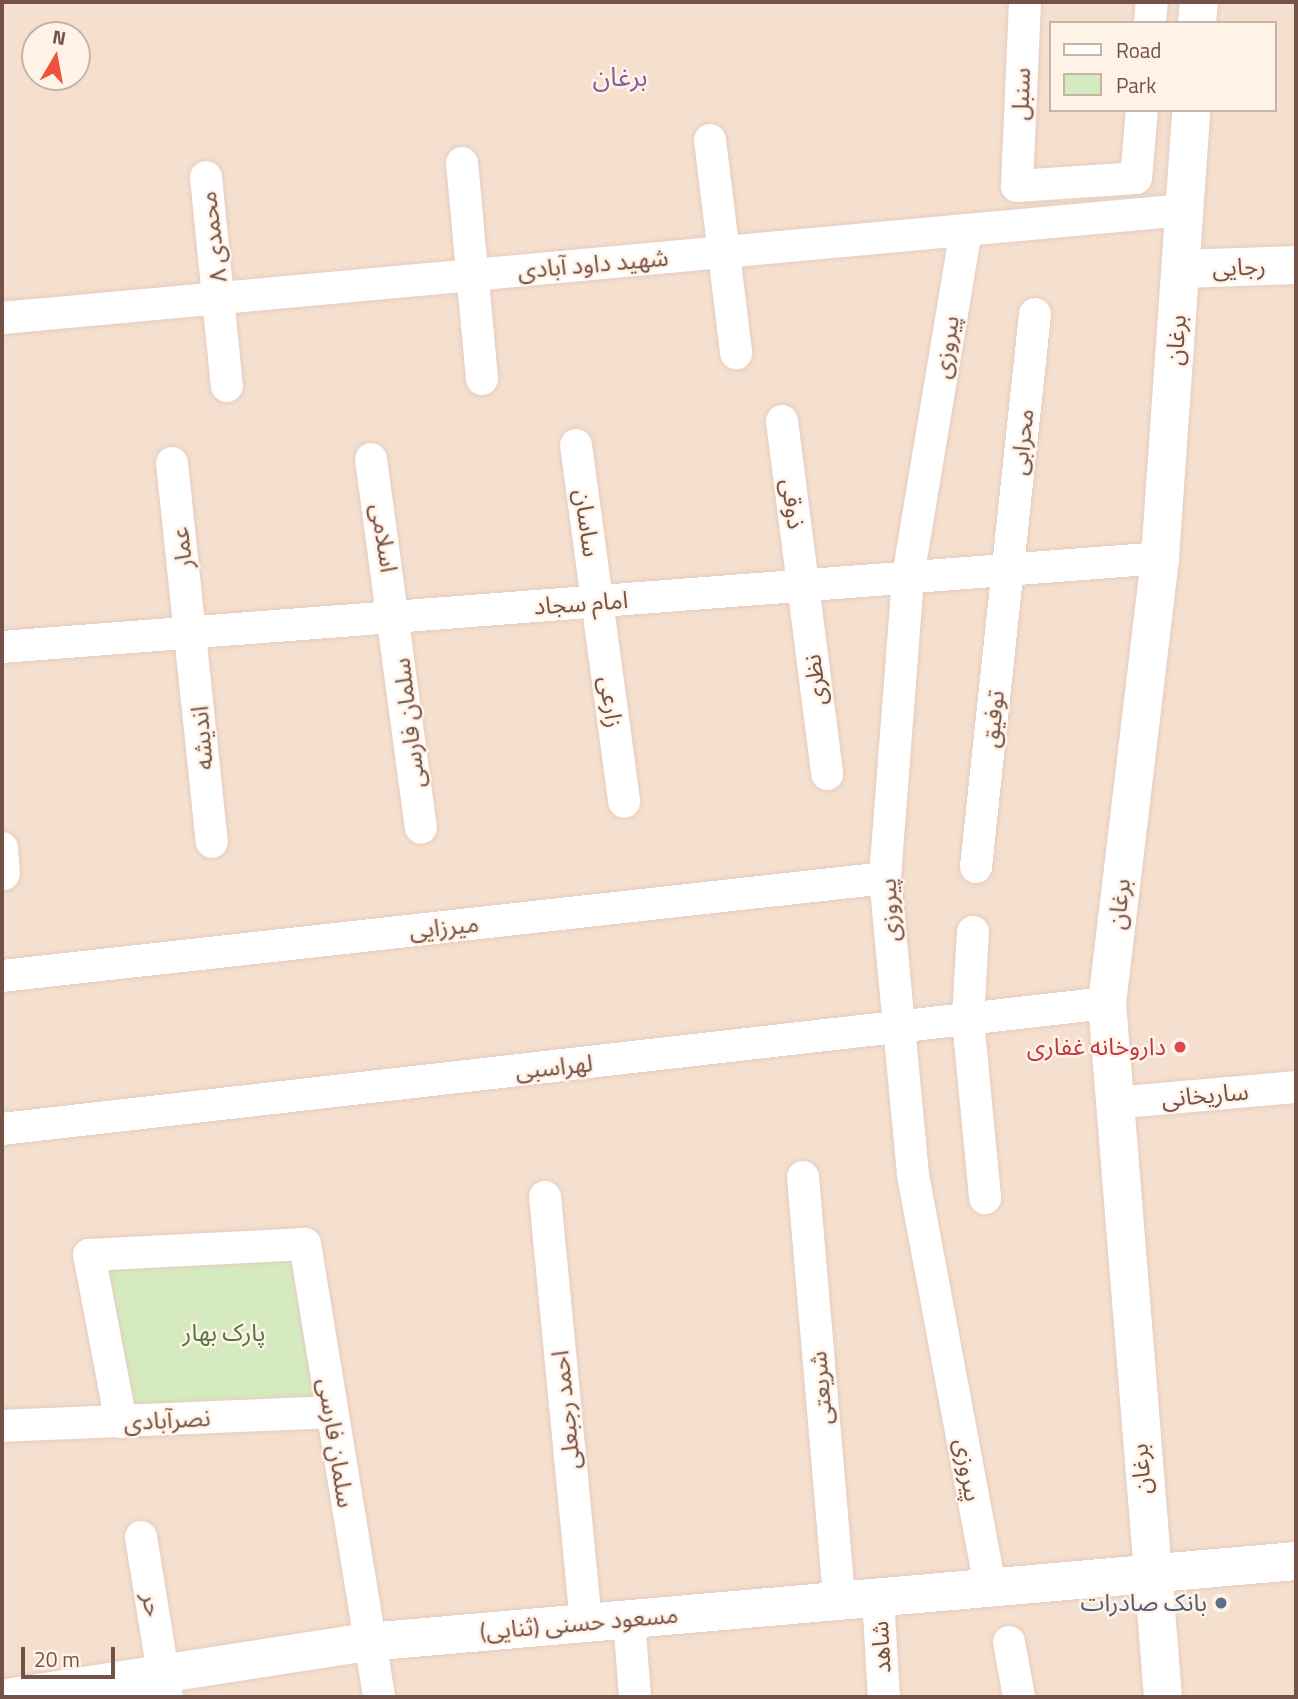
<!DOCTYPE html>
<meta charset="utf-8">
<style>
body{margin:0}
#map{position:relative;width:1298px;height:1699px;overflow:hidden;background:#fdefe1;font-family:"Titillium Web","Noto Sans Arabic",sans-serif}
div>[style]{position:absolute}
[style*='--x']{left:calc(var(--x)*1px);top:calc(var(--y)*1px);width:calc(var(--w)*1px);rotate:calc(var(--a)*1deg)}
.residential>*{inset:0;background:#f5e0cf}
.green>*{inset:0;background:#d5ebbf}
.roads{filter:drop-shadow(0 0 2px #e4ccbf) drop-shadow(0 0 2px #e4ccbf)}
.street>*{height:32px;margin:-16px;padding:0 16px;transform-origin:16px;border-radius:16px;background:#fff}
.secondary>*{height:38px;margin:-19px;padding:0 19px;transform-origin:19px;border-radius:19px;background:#fff}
.dots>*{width:19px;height:19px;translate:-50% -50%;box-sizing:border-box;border:4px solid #fff3e8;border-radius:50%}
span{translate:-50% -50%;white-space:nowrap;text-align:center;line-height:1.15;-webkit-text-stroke:5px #fff3e8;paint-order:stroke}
.street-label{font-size:24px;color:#755247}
.health-label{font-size:24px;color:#be3a42}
.right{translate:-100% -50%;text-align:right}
.park-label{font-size:24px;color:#53763c}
.service-label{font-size:24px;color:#4e5e75}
.neighbourhood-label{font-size:26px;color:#816299}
.frame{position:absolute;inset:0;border:4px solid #755247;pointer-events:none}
.legend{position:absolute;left:1049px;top:21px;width:228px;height:91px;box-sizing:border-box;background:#fff3e8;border:2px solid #c8b3a8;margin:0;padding:9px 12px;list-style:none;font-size:21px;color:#755247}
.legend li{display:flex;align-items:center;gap:14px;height:35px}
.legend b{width:35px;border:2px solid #c8b3a8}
.north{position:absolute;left:21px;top:21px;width:70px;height:70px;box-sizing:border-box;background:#fff3e8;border:2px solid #c8b3a8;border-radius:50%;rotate:10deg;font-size:19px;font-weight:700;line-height:28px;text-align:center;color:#755247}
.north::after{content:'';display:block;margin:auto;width:24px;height:32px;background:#ed5440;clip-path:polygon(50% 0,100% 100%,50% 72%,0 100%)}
.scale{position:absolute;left:21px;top:1647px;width:94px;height:32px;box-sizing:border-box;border:4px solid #755247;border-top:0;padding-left:9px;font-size:21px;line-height:24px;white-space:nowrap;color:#755247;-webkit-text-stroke:5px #fff3e8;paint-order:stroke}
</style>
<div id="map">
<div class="residential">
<i style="clip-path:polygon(evenodd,2px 2px,1296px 2px,1296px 1697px,2px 1697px,2px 2px,1051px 23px,1275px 23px,1275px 110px,1051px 110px,1051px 23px,2px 2px,35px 35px,77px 35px,77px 77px,35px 77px,35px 35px)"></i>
</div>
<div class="green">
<i style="clip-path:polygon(292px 1257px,314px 1401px,131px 1407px,103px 1269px)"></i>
</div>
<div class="roads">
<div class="street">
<i style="--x:1025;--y:2;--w:184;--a:92.5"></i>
<i style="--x:1017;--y:186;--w:119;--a:-3.8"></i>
<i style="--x:1136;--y:178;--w:68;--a:-85"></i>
<i style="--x:1150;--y:23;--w:21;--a:-85"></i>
<i style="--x:710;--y:140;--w:215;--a:83"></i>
<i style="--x:462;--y:163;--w:217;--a:84.7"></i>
<i style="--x:206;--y:177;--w:210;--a:84.3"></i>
<i style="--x:966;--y:230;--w:353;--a:99.5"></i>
<i style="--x:908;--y:578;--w:301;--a:94.4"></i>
<i style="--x:885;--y:878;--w:298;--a:84.6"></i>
<i style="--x:913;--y:1175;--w:419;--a:79.4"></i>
<i style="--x:2;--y:318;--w:1187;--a:-5.22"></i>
<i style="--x:782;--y:421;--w:356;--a:82.7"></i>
<i style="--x:576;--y:445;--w:360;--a:82.3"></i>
<i style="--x:371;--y:459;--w:372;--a:82.3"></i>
<i style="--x:172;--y:463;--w:381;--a:84"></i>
<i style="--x:2;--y:647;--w:1161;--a:-4.39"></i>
<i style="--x:2;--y:848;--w:26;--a:86"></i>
<i style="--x:976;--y:867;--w:556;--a:-83.91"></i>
<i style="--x:973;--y:932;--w:88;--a:93.3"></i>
<i style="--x:968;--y:1020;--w:179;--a:84.5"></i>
<i style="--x:2;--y:976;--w:888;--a:-6.33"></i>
<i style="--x:1113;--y:1103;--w:184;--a:-5"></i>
<i style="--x:2;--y:1129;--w:1112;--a:-6.51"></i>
<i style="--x:803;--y:1177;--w:425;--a:85.1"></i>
<i style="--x:545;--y:1197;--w:428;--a:84.5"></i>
<i style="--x:121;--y:1422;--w:170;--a:-100.8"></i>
<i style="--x:89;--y:1255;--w:216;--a:-2.9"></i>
<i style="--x:305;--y:1244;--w:459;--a:80.7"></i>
<i style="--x:2;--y:1426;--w:329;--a:-2.4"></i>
<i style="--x:141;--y:1537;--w:162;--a:80.8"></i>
<i style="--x:878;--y:1597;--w:100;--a:86.6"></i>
<i style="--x:629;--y:1619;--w:78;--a:85.6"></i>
<i style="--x:1009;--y:1642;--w:56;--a:79.7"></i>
</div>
<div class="secondary">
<i style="--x:1197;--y:23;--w:21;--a:-85"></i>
<i style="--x:1182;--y:269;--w:114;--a:-2"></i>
<i style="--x:12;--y:1697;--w:360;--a:-8.8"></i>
<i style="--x:368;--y:1642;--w:932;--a:-4.99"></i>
<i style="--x:1163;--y:1697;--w:696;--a:-94.61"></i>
<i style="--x:1107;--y:1003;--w:448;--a:-83.2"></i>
<i style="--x:1160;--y:558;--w:449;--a:-86"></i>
</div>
</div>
<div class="dots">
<i style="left:1180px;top:1047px;background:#e0444e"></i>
<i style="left:1221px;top:1603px;background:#5c6f8a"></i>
</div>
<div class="street-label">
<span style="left:1021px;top:94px;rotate:-88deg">سنبل</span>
<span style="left:213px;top:237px;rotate:-97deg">محمدی ۸</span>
<span style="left:593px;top:264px;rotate:-5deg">شهید داود آبادی</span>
<span style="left:1239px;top:267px;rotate:-2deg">رجایی</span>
<span style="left:1176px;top:340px;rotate:-86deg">برغان</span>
<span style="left:946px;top:347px;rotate:-81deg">پیروزی</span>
<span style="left:1022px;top:442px;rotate:-84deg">محرابی</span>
<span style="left:793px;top:504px;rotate:82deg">ذوقی</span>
<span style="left:587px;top:523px;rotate:82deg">ساسان</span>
<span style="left:384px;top:538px;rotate:81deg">اسلامی</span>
<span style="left:182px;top:548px;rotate:-97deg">عمار</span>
<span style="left:581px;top:603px;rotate:-4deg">امام سجاد</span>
<span style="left:815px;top:680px;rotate:-97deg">نظری</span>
<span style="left:611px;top:702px;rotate:82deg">زارعی</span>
<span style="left:993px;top:719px;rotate:-84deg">توفیق</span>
<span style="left:409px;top:723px;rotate:-97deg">سلمان فارسی</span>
<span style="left:202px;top:738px;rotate:-95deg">اندیشه</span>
<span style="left:1119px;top:904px;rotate:-83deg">برغان</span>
<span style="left:889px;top:910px;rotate:-93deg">پیروزی</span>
<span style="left:444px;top:927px;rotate:-6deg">میرزایی</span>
<span style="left:554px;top:1067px;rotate:-6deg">لهراسبی</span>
<span style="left:1205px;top:1095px;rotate:-5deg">ساریخانی</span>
<span style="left:821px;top:1388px;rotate:-95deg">شریعتی</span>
<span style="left:566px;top:1410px;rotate:-96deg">احمد رجبعلی</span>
<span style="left:167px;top:1420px;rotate:-3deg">نصرآبادی</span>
<span style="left:336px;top:1443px;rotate:81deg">سلمان فارسی</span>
<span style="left:1141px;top:1469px;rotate:-94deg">برغان</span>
<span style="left:968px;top:1470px;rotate:80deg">پیروزی</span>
<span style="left:152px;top:1605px;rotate:81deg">حر</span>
<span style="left:579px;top:1623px;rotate:-5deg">مسعود حسنی (ثنایی)</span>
<span style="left:881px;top:1647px;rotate:-93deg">شاهد</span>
</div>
<div class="health-label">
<span class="right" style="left:1166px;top:1047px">داروخانه غفاری</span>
</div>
<div class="park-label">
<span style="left:224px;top:1333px">پارک‌ بهار</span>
</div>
<div class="service-label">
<span class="right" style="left:1207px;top:1603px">بانک صادرات</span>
</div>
<div class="neighbourhood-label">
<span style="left:620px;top:77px">برغان</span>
</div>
<div class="frame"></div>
<ul class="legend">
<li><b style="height:9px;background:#fff"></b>Road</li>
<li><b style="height:19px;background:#d5ebbf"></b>Park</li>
</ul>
<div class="north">N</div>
<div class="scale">20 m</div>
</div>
